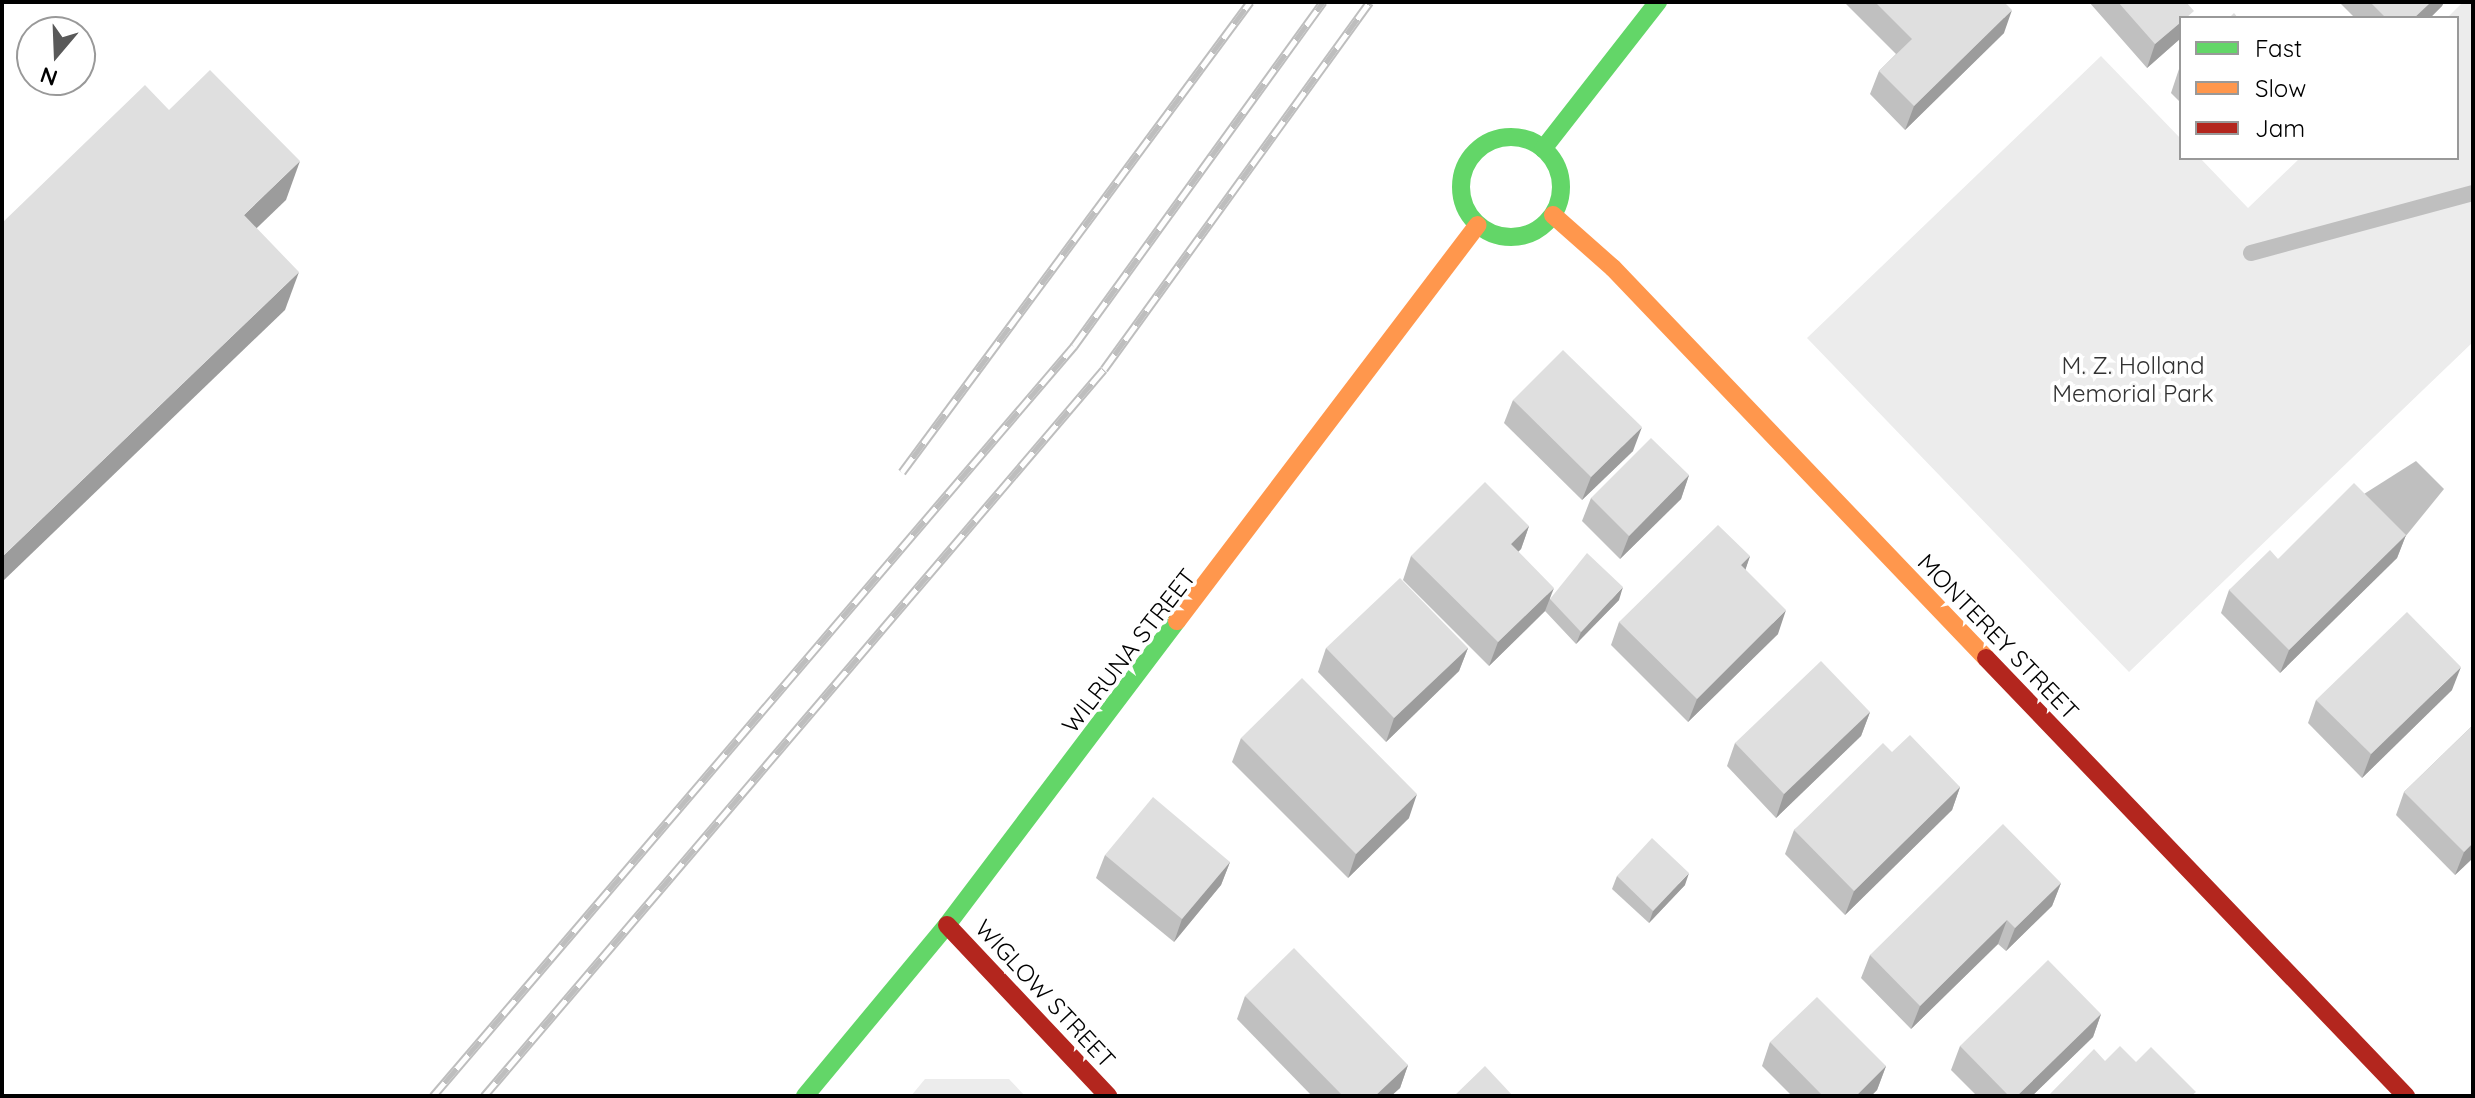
<!DOCTYPE html>
<style>
body{margin:0}
#map{position:relative;width:2475px;height:1098px;overflow:hidden;background:#fff;font-family:Quicksand,sans-serif}
div>[style]{position:absolute}
[style*='--x']{left:calc(var(--x)*1px);top:calc(var(--y)*1px);width:calc(var(--w)*1px);rotate:calc(var(--a)*1deg)}
.green>*{inset:0;background:#ececec}
.water>*{inset:0;background:#bfbfbf}
.stream>*{height:16px;margin:-8px;padding:0 8px;transform-origin:8px;border-radius:8px;background:#bfbfbf}
.fast>*{height:18px;margin:-9px;padding:0 9px;transform-origin:9px;border-radius:9px;background:#63d668}
.fast>.ring{margin:-9px;padding:0;box-sizing:content-box;background:none;border:18px solid #63d668;border-radius:50%}
.slow>*{height:18px;margin:-9px;padding:0 9px;transform-origin:9px;border-radius:9px;background:#ff974d}
.jam>*{height:18px;margin:-9px;padding:0 9px;transform-origin:9px;border-radius:9px;background:#b3261e}
.rail>*{height:9px;margin-top:-4.5px;transform-origin:0;background:repeating-linear-gradient(90deg,#fff 0 18px,#bebebe 0 36px);box-sizing:border-box;border-block:2px solid #bebebe}
.wall>*{inset:0;background:#c0c0c0}
.shaded-wall>*{inset:0;background:#9c9c9c}
.building>*{inset:0;background:#dfdfdf}
span{translate:-50% -50%;white-space:nowrap;text-align:center;line-height:1.15;-webkit-text-stroke:8px #fff;paint-order:stroke}
.park-label{font-size:24px;color:#333}
.street-label{font-size:24px;color:#000}
.frame{position:absolute;inset:0;border:4px solid #000;pointer-events:none}
.legend{position:absolute;left:2179px;top:16px;width:280px;height:144px;box-sizing:border-box;background:#fff;border:2px solid #999;margin:0;padding:10px 14px;list-style:none;font-size:24px;color:#000}
.legend li{display:flex;align-items:center;gap:16px;height:40px}
.legend b{width:40px;border:2px solid #999}
.north{position:absolute;left:16px;top:16px;width:80px;height:80px;box-sizing:border-box;background:#fff;border:2px solid #999;border-radius:50%;rotate:199deg;font-size:22px;font-weight:700;line-height:32px;text-align:center;color:#000}
.north::after{content:'';display:block;margin:auto;width:28px;height:36px;background:#595959;clip-path:polygon(50% 0,100% 100%,50% 72%,0 100%)}
</style>
<div id="map">
<div class="green">
<i style="clip-path:polygon(2463px 2px,2473px 2px,2473px 342px,2129px 672px,1807px 338px,2101px 56px,2181px 139px,2181px 158px,2200px 158px,2248px 208px,2300px 158px,2457px 158px,2457px 18px,2447px 18px)"></i>
<i style="clip-path:polygon(925px 1079px,1009px 1079px,1025px 1096px,911px 1096px)"></i>
</div>
<div class="water">
<i style="clip-path:polygon(2416px 461px,2444px 489px,2405px 537px,2364px 494px)"></i>
</div>
<div class="stream">
<i style="--x:2251;--y:253;--w:230;--a:-15.1"></i>
</div>
<div class="fast">
<i class="ring" style="left:1461px;top:137px;width:82px;height:82px"></i>
<i style="--x:1543;--y:149;--w:187;--a:-52"></i>
<i style="--x:805;--y:1096;--w:222;--a:-50.3"></i>
<i style="--x:947;--y:925;--w:381;--a:-52.9"></i>
</div>
<div class="slow">
<i style="--x:1553;--y:215;--w:80;--a:41.5"></i>
<i style="--x:1613;--y:268;--w:540;--a:46.28"></i>
<i style="--x:1177;--y:621;--w:497;--a:-52.8"></i>
</div>
<div class="jam">
<i style="--x:1986;--y:658;--w:607;--a:46.2"></i>
<i style="--x:947;--y:925;--w:235;--a:46.7"></i>
</div>
<div class="rail">
<i style="--x:902;--y:472;--w:585;--a:-53.48"></i>
<i style="--x:433;--y:1096;--w:987;--a:-49.48"></i>
<i style="--x:1074;--y:346;--w:425;--a:-54.1"></i>
<i style="--x:484;--y:1096;--w:955;--a:-49.54"></i>
<i style="--x:1104;--y:369;--w:453;--a:-54.1"></i>
</div>
<div class="wall">
<i style="clip-path:polygon(1844px 2px,2004px 2px,2004px 33px,1905px 130px,1870px 94px,1879px 71px,1896px 54px)"></i>
<i style="clip-path:polygon(2089px 2px,2186px 2px,2181px 18px,2181px 38px,2147px 68px)"></i>
<i style="clip-path:polygon(2339px 2px,2444px 2px,2442px 6px,2430px 18px,2355px 18px)"></i>
<i style="clip-path:polygon(2181px 67px,2181px 103px,2171px 93px,2179px 69px)"></i>
<i style="clip-path:polygon(1513px 400px,1633px 451px,1582px 500px,1504px 423px)"></i>
<i style="clip-path:polygon(1689px 475px,1681px 499px,1620px 559px,1582px 521px,1591px 498px)"></i>
<i style="clip-path:polygon(1529px 526px,1521px 549px,1518px 552px,1550px 599px,1619px 600px,1576px 644px,1545px 611px,1489px 666px,1403px 580px,1411px 556px)"></i>
<i style="clip-path:polygon(2406px 535px,2397px 558px,2280px 673px,2221px 613px,2229px 590px,2278px 559px)"></i>
<i style="clip-path:polygon(1750px 556px,1745px 570px,1778px 634px,1688px 722px,1611px 645px,1619px 622px)"></i>
<i style="clip-path:polygon(1326px 648px,1468px 648px,1459px 671px,1386px 742px,1318px 672px)"></i>
<i style="clip-path:polygon(2452px 690px,2362px 778px,2308px 723px,2316px 700px)"></i>
<i style="clip-path:polygon(1870px 712px,1861px 736px,1776px 818px,1727px 766px,1735px 743px)"></i>
<i style="clip-path:polygon(2473px 725px,2473px 858px,2455px 875px,2396px 815px,2404px 792px)"></i>
<i style="clip-path:polygon(1241px 738px,1409px 818px,1348px 878px,1232px 762px)"></i>
<i style="clip-path:polygon(1892px 752px,1960px 787px,1952px 810px,1845px 915px,1785px 854px,1794px 830px)"></i>
<i style="clip-path:polygon(1105px 855px,1230px 862px,1221px 885px,1174px 942px,1096px 878px)"></i>
<i style="clip-path:polygon(1617px 876px,1685px 885px,1649px 923px,1612px 889px)"></i>
<i style="clip-path:polygon(2061px 883px,2052px 906px,2006px 951px,1998px 944px,1911px 1029px,1861px 978px,1870px 955px)"></i>
<i style="clip-path:polygon(1245px 996px,1408px 1065px,1400px 1088px,1391px 1096px,1312px 1096px,1237px 1019px)"></i>
<i style="clip-path:polygon(2101px 1014px,2093px 1037px,2032px 1096px,1977px 1096px,1951px 1070px,1960px 1046px)"></i>
<i style="clip-path:polygon(1770px 1042px,1886px 1066px,1877px 1090px,1871px 1096px,1792px 1096px,1762px 1066px)"></i>
</div>
<div class="shaded-wall">
<i style="clip-path:polygon(2431px 2px,2444px 2px,2442px 6px,2430px 18px,2414px 18px)"></i>
<i style="clip-path:polygon(2012px 10px,2004px 33px,1905px 130px,1914px 106px)"></i>
<i style="clip-path:polygon(2181px 22px,2181px 38px,2147px 68px,2155px 44px)"></i>
<i style="clip-path:polygon(300px 161px,286px 200px,230px 254px,244px 215px)"></i>
<i style="clip-path:polygon(299px 272px,285px 310px,2px 582px,2px 557px)"></i>
<i style="clip-path:polygon(1642px 427px,1633px 451px,1582px 500px,1591px 477px)"></i>
<i style="clip-path:polygon(1689px 475px,1681px 499px,1620px 559px,1629px 536px)"></i>
<i style="clip-path:polygon(1529px 526px,1521px 549px,1502px 567px,1511px 544px)"></i>
<i style="clip-path:polygon(2406px 535px,2397px 558px,2280px 673px,2289px 650px)"></i>
<i style="clip-path:polygon(1750px 556px,1742px 580px,1741px 565px)"></i>
<i style="clip-path:polygon(1623px 587px,1619px 600px,1576px 644px,1581px 632px)"></i>
<i style="clip-path:polygon(1554px 588px,1545px 611px,1489px 666px,1498px 642px)"></i>
<i style="clip-path:polygon(1786px 610px,1778px 634px,1688px 722px,1697px 699px)"></i>
<i style="clip-path:polygon(1468px 648px,1459px 671px,1386px 742px,1394px 718px)"></i>
<i style="clip-path:polygon(2461px 667px,2452px 690px,2362px 778px,2371px 754px)"></i>
<i style="clip-path:polygon(1870px 712px,1861px 736px,1776px 818px,1784px 794px)"></i>
<i style="clip-path:polygon(1960px 787px,1952px 810px,1845px 915px,1854px 891px)"></i>
<i style="clip-path:polygon(1417px 794px,1409px 818px,1348px 878px,1356px 854px)"></i>
<i style="clip-path:polygon(2473px 843px,2473px 858px,2455px 875px,2464px 852px)"></i>
<i style="clip-path:polygon(1230px 862px,1221px 885px,1174px 942px,1182px 919px)"></i>
<i style="clip-path:polygon(1689px 873px,1685px 885px,1649px 923px,1653px 911px)"></i>
<i style="clip-path:polygon(2061px 883px,2052px 906px,2006px 951px,2015px 928px)"></i>
<i style="clip-path:polygon(2007px 920px,1998px 944px,1911px 1029px,1920px 1006px)"></i>
<i style="clip-path:polygon(2101px 1014px,2093px 1037px,2032px 1096px,2017px 1096px)"></i>
<i style="clip-path:polygon(1408px 1065px,1400px 1088px,1391px 1096px,1375px 1096px)"></i>
<i style="clip-path:polygon(1886px 1066px,1877px 1090px,1871px 1096px,1856px 1096px)"></i>
</div>
<div class="building">
<i style="clip-path:polygon(1875px 2px,2004px 2px,2012px 10px,1914px 106px,1879px 71px,1912px 39px)"></i>
<i style="clip-path:polygon(2118px 2px,2186px 2px,2194px 11px,2186px 18px,2181px 18px,2181px 22px,2155px 44px)"></i>
<i style="clip-path:polygon(2370px 2px,2431px 2px,2414px 18px,2386px 18px)"></i>
<i style="clip-path:polygon(2234px 13px,2238px 18px,2229px 18px)"></i>
<i style="clip-path:polygon(210px 70px,300px 161px,244px 215px,299px 272px,2px 557px,2px 223px,145px 85px,169px 110px)"></i>
<i style="clip-path:polygon(1563px 350px,1642px 427px,1591px 477px,1513px 400px)"></i>
<i style="clip-path:polygon(1651px 438px,1689px 475px,1629px 536px,1591px 498px)"></i>
<i style="clip-path:polygon(1485px 482px,1529px 526px,1511px 544px,1554px 588px,1498px 642px,1411px 556px)"></i>
<i style="clip-path:polygon(2354px 483px,2406px 535px,2289px 650px,2229px 590px,2270px 550px,2278px 559px)"></i>
<i style="clip-path:polygon(1718px 525px,1750px 556px,1741px 565px,1786px 610px,1697px 699px,1619px 622px)"></i>
<i style="clip-path:polygon(1587px 553px,1623px 587px,1581px 632px,1550px 599px)"></i>
<i style="clip-path:polygon(1400px 578px,1468px 648px,1394px 718px,1326px 648px)"></i>
<i style="clip-path:polygon(2407px 612px,2461px 667px,2371px 754px,2316px 700px)"></i>
<i style="clip-path:polygon(1821px 661px,1870px 712px,1784px 794px,1735px 743px)"></i>
<i style="clip-path:polygon(1302px 678px,1417px 794px,1356px 854px,1241px 738px)"></i>
<i style="clip-path:polygon(2473px 725px,2473px 843px,2464px 852px,2404px 792px)"></i>
<i style="clip-path:polygon(1910px 735px,1960px 787px,1854px 891px,1794px 830px,1883px 743px,1892px 752px)"></i>
<i style="clip-path:polygon(1153px 797px,1230px 862px,1182px 919px,1105px 855px)"></i>
<i style="clip-path:polygon(2003px 824px,2061px 883px,2015px 928px,2007px 920px,1920px 1006px,1870px 955px)"></i>
<i style="clip-path:polygon(1652px 838px,1689px 873px,1653px 911px,1617px 876px)"></i>
<i style="clip-path:polygon(1294px 948px,1408px 1065px,1375px 1096px,1343px 1096px,1245px 996px)"></i>
<i style="clip-path:polygon(2048px 960px,2101px 1014px,2017px 1096px,2009px 1096px,1960px 1046px)"></i>
<i style="clip-path:polygon(1817px 997px,1886px 1066px,1856px 1096px,1823px 1096px,1770px 1042px)"></i>
<i style="clip-path:polygon(2120px 1046px,2136px 1062px,2151px 1047px,2196px 1092px,2191px 1096px,2048px 1096px,2094px 1049px,2105px 1061px)"></i>
<i style="clip-path:polygon(1485px 1066px,1513px 1096px,1454px 1096px)"></i>
</div>
<div class="park-label">
<span style="left:2133px;top:380px">M. Z. Holland<br>Memorial Park</span>
</div>
<div class="street-label">
<span style="left:1998px;top:637px;rotate:46deg">MONTEREY STREET</span>
<span style="left:1129px;top:651px;rotate:-52deg">WILRUNA STREET</span>
<span style="left:1045px;top:994px;rotate:47deg">WIGLOW STREET</span>
</div>
<div class="frame"></div>
<ul class="legend">
<li><b style="height:10px;background:#63d668"></b>Fast</li>
<li><b style="height:10px;background:#ff974d"></b>Slow</li>
<li><b style="height:10px;background:#b3261e"></b>Jam</li>
</ul>
<div class="north">N</div>
</div>
